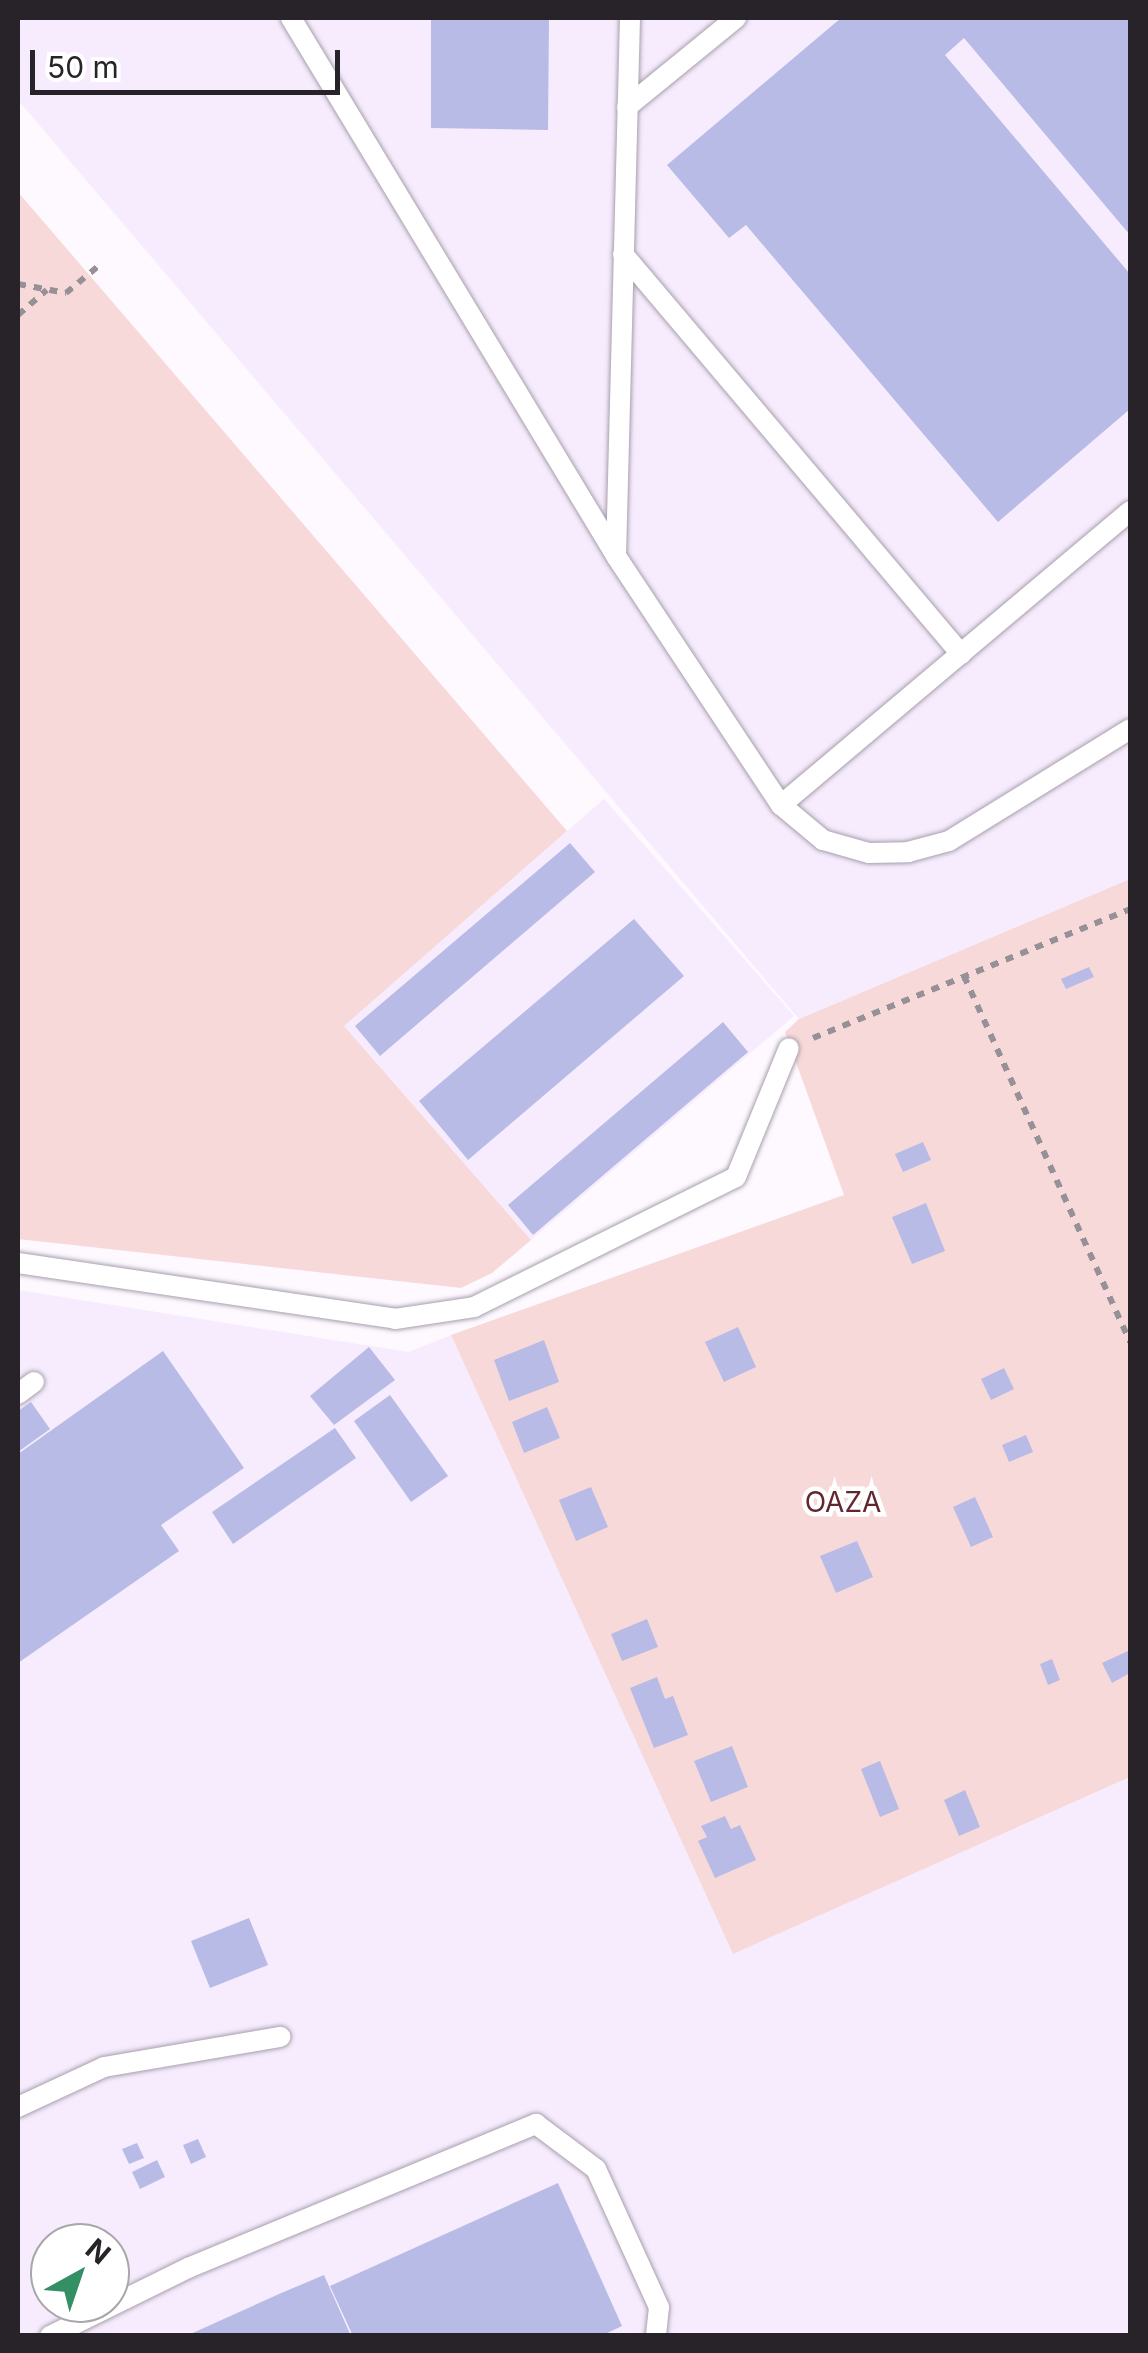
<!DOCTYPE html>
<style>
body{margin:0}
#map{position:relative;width:1148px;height:2353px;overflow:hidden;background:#fdf9ff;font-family:Inter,sans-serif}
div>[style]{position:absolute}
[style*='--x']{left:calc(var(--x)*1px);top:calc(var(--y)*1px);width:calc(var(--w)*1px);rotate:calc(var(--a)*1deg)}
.built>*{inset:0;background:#f6ecfd}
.green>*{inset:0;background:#f8d9da}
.building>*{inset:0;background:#b8bbe5}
.path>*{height:6px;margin-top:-3px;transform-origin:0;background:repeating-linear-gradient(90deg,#959197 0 8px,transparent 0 16px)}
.roads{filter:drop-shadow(0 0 2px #a89fad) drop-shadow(0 0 2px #a89fad)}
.service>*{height:20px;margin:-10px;padding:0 10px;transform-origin:10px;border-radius:10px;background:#fff}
span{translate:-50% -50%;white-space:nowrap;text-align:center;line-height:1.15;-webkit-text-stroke:9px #fff;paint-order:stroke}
.park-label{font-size:28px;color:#63262e}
.frame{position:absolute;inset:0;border:20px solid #272329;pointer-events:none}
.north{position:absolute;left:30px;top:2223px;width:100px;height:100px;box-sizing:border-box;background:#fff;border:2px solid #a9a7a9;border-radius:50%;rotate:40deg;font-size:28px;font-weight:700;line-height:40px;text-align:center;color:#272329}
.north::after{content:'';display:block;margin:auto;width:35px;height:45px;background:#358f64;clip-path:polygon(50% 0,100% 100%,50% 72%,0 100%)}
.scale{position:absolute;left:30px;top:50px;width:310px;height:45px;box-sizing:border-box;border:5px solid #272329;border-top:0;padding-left:12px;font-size:30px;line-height:35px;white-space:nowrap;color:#272329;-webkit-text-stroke:8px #fff;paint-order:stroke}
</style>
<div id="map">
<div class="built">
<i style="clip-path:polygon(18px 18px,1130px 18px,1130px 879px,799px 1019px,18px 100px)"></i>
<i style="clip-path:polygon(604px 799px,794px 1016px,531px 1240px,343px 1026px)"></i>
<i style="clip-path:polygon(evenodd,18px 1290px,409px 1352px,451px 1335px,734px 1953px,1130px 1777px,1130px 2335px,18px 2335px,18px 1290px,50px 2243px,110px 2243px,110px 2303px,50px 2303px,50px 2243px)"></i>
</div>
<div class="green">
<i style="clip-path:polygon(18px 192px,567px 831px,344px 1026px,531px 1240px,492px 1273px,461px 1288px,18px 1239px)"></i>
<i style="clip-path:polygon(1130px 879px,1130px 1777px,733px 1954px,451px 1335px,844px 1195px,785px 1032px,799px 1019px)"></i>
</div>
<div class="building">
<i style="clip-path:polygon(431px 18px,549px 18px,548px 130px,431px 128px)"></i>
<i style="clip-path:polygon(841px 18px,1130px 18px,1130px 235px,964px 38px,945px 55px,1130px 274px,1130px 409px,998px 522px,746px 225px,729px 238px,667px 165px)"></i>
<i style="clip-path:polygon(570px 843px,595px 872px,380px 1056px,355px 1026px)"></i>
<i style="clip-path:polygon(634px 919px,684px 976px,468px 1160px,419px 1101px)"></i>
<i style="clip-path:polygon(1089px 967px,1094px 977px,1066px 989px,1061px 979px)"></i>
<i style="clip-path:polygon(723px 1022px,748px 1052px,533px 1235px,508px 1205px)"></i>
<i style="clip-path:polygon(923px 1142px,931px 1160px,903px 1172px,895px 1154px)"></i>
<i style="clip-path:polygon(926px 1203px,945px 1251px,912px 1264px,892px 1217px)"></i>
<i style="clip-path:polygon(738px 1327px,756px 1367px,724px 1382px,705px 1342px)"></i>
<i style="clip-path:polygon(544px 1340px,559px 1382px,509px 1401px,494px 1360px)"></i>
<i style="clip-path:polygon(369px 1347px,395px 1380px,334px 1425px,310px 1396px)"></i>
<i style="clip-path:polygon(163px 1351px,244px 1468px,161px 1525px,179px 1551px,18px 1663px,18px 1454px)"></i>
<i style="clip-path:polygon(1004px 1368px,1014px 1389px,991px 1400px,981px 1379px)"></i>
<i style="clip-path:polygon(390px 1395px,448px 1476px,411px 1502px,354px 1421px)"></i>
<i style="clip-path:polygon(31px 1402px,50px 1429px,18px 1452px,18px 1411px)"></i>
<i style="clip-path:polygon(547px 1407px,560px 1438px,524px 1453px,512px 1422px)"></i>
<i style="clip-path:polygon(335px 1428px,356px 1458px,233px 1544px,212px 1512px)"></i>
<i style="clip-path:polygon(1026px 1435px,1033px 1452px,1009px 1462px,1002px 1445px)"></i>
<i style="clip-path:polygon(591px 1487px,608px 1527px,576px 1541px,559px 1500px)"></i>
<i style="clip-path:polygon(975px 1497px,993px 1537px,971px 1547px,953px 1507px)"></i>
<i style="clip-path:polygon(857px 1541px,873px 1577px,836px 1593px,820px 1556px)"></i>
<i style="clip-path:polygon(647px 1619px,658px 1647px,622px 1661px,611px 1634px)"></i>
<i style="clip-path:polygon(1130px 1650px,1130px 1673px,1112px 1683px,1102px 1663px)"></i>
<i style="clip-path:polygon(1052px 1659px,1060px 1680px,1048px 1685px,1040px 1664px)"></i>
<i style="clip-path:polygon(657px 1677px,665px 1699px,673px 1696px,688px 1735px,654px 1748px,630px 1688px)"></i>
<i style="clip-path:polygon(732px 1746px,748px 1787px,711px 1802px,694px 1761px)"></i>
<i style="clip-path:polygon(880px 1761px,899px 1809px,880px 1817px,861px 1769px)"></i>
<i style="clip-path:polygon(965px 1790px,980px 1827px,959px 1836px,944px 1800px)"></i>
<i style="clip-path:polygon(725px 1816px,731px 1829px,740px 1825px,756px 1860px,715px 1878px,698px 1841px,707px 1837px,701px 1826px)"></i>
<i style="clip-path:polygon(249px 1918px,268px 1965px,210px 1988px,191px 1941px)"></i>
<i style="clip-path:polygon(198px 2139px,206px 2157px,191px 2164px,183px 2145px)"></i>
<i style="clip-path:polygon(137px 2143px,144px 2158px,129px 2164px,122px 2149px)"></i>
<i style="clip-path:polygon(157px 2160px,165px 2177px,140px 2189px,132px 2172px)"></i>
<i style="clip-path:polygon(558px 2183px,622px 2326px,601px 2336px,353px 2336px,330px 2286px)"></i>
<i style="clip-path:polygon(324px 2275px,351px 2336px,186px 2336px,279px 2294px)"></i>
</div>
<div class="path">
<i style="--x:18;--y:284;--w:49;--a:10.6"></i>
<i style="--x:66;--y:293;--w:47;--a:-39.8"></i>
<i style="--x:18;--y:315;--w:38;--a:-41"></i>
<i style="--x:964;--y:976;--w:402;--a:65.6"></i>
<i style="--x:813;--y:1038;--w:342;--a:-22.1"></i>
</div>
<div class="roads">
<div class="service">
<i style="--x:291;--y:18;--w:626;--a:58.85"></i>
<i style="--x:630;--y:18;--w:538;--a:91.49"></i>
<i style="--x:616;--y:556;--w:299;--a:56.5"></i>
<i style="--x:781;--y:805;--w:456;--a:-40.1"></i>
<i style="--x:627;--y:107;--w:141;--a:-39.2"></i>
<i style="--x:623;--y:254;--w:524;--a:49.8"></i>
<i style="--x:781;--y:805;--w:55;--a:39.8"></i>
<i style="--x:823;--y:840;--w:48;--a:15.8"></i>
<i style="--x:869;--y:853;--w:39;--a:-1"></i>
<i style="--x:908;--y:852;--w:42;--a:-15"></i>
<i style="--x:949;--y:841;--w:213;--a:-31.7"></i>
<i style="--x:18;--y:1263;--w:381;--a:8.4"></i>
<i style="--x:395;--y:1319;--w:80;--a:-8.6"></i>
<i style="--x:474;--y:1307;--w:292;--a:-26.4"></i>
<i style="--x:736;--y:1177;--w:139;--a:-67.7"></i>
<i style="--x:18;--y:1394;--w:20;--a:-37"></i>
<i style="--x:18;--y:2107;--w:95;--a:-24.9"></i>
<i style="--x:104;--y:2067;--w:179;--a:-9.7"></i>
<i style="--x:50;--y:2336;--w:154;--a:-26.2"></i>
<i style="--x:188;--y:2268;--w:377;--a:-22.5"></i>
<i style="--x:536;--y:2124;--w:75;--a:36.9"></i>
<i style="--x:596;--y:2169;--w:152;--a:65.5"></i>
<i style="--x:659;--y:2307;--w:29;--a:96"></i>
</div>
</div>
<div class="park-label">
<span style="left:843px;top:1502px">OAZA</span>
</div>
<div class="frame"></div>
<div class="north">N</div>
<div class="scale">50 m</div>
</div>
